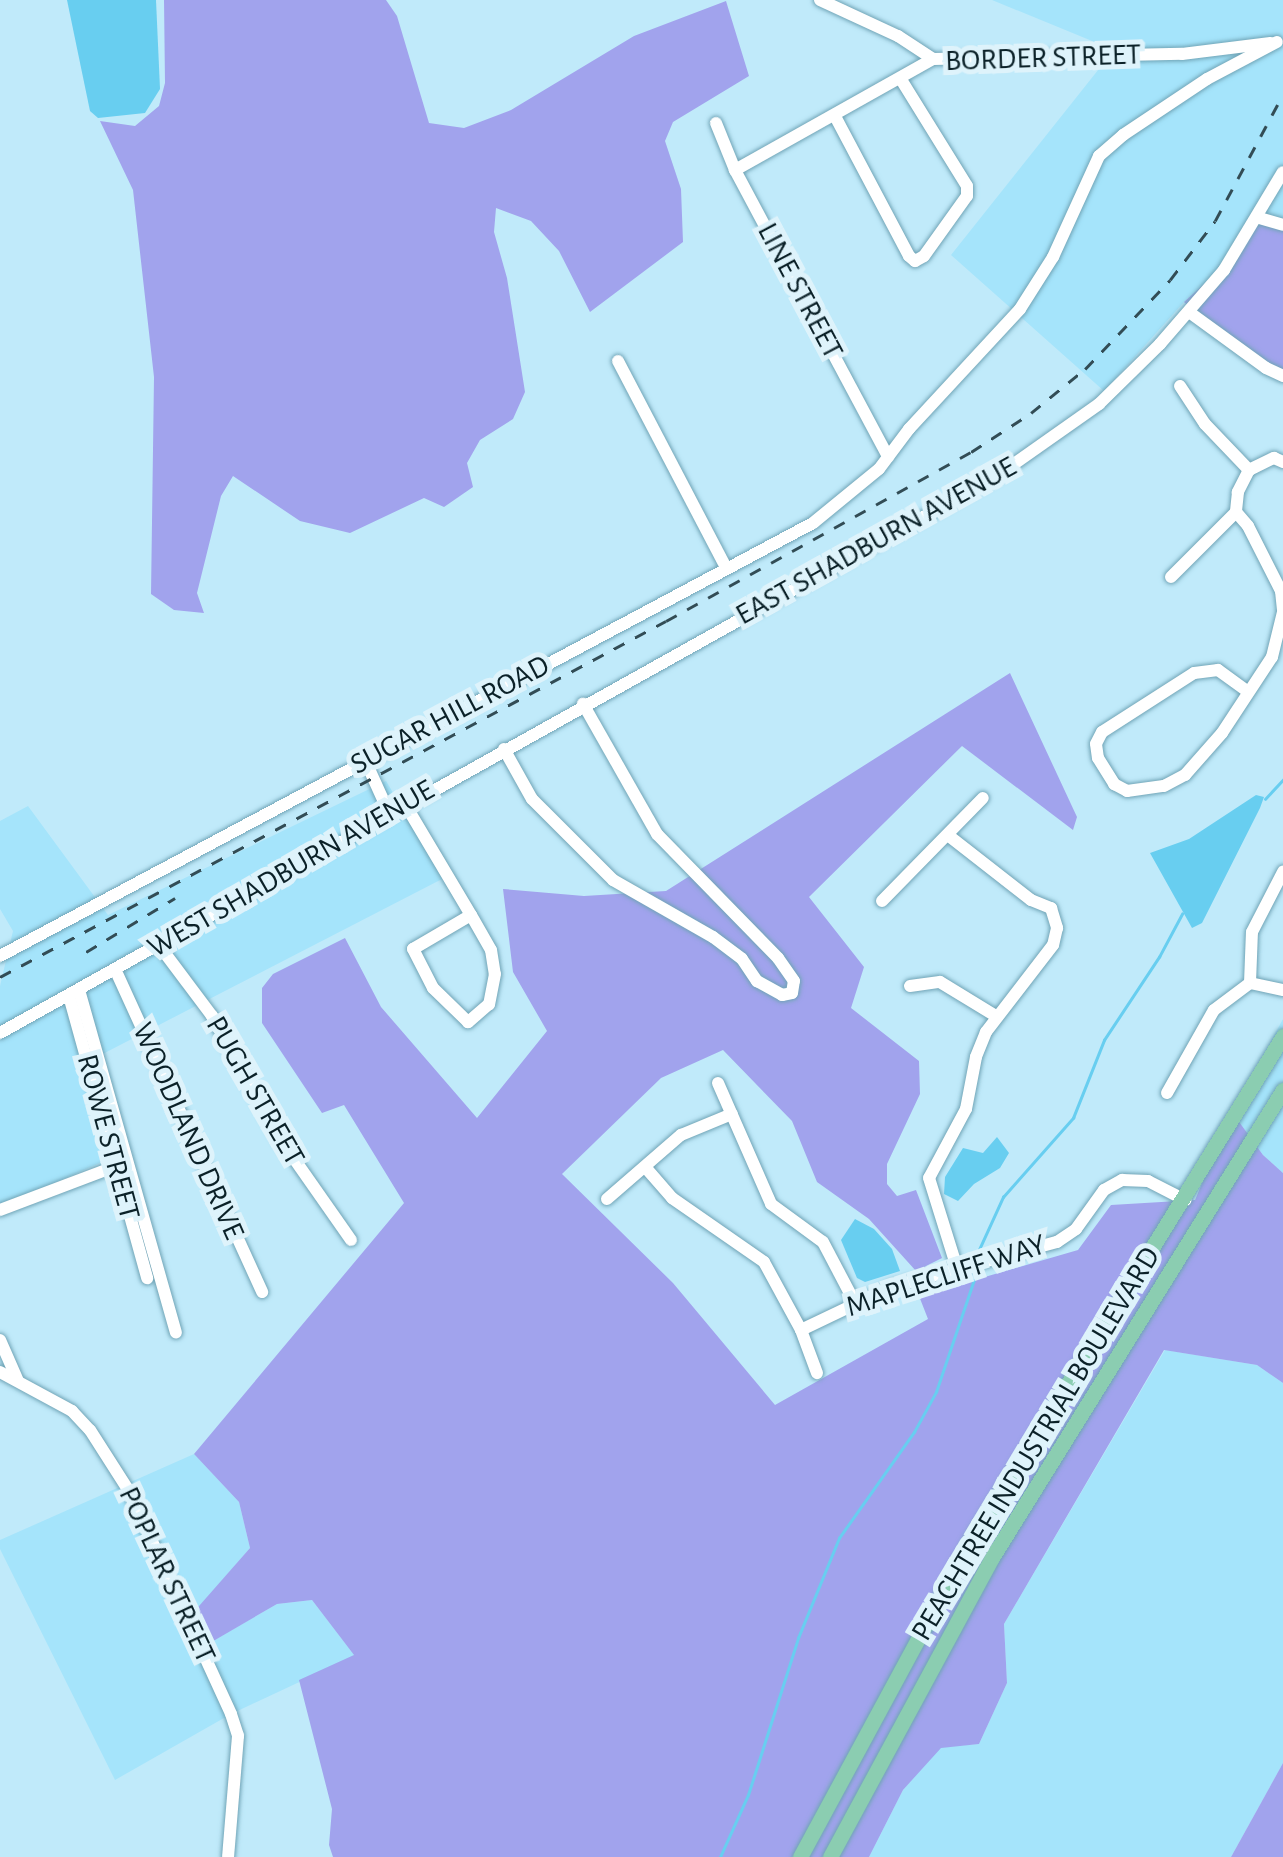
<!DOCTYPE html>
<style>
body{margin:0}
#map{position:relative;width:1283px;height:1857px;overflow:hidden;background:#c0eafa;font-family:"Alegreya Sans",sans-serif}
div>[style]{position:absolute}
[style*='--x']{left:calc(var(--x)*1px);top:calc(var(--y)*1px);width:calc(var(--w)*1px);rotate:calc(var(--a)*1deg)}
.built>*{inset:0;background:#a5e4fb}
.forest>*{inset:0;background:#a1a3ed}
.water>*{inset:0;background:#68cef0}
.stream>*{height:2.5px;margin:-1.25px;padding:0 1.25px;transform-origin:1.25px;border-radius:1.25px;background:#68cef0}
.roads{filter:drop-shadow(0 0 2px #70a4b6) drop-shadow(0 0 2px #70a4b6)}
.minor>*{height:12px;margin:-6px;padding:0 6px;transform-origin:6px;border-radius:6px;background:#fff}
.major>*{height:15px;margin:-7.5px;padding:0 7.5px;transform-origin:7.5px;border-radius:7.5px;background:#8bcdb1}
.rail>*{height:2.5px;margin-top:-1.25px;transform-origin:0;background:repeating-linear-gradient(90deg,#324c55 0 12px,transparent 0 24px)}
span{translate:-50% -50%;white-space:nowrap;text-align:center;line-height:1.15;-webkit-text-stroke:10px #def3fb;paint-order:stroke}
.street-label{font-size:30px;color:#0b2128}
</style>
<div id="map">
<div class="built">
<i style="clip-path:polygon(992px 0,1283px 0,1283px 227px,1225px 265px,1184px 302px,1104px 391px,951px 255px,1114px 50px)"></i>
<i style="clip-path:polygon(386px 781px,444px 878px,91px 1060px,104px 1161px,0 1207px,0 986px,13px 931px,0 909px,0 821px,28px 806px,108px 915px)"></i>
<i style="clip-path:polygon(1283px 1019px,1283px 1173px,1263px 1155px,1232px 1112px)"></i>
<i style="clip-path:polygon(1165px 1350px,1257px 1365px,1283px 1383px,1283px 1763px,1231px 1857px,869px 1857px,903px 1790px,941px 1747px,979px 1744px,1007px 1683px,1004px 1624px)"></i>
<i style="clip-path:polygon(194px 1454px,239px 1502px,250px 1548px,193px 1614px,204px 1646px,277px 1604px,312px 1600px,355px 1656px,231px 1714px,115px 1780px,0 1549px,0 1540px)"></i>
</div>
<div class="forest">
<i style="clip-path:polygon(164px 0,386px 0,397px 16px,429px 123px,464px 128px,511px 110px,634px 36px,726px 1px,749px 76px,673px 122px,665px 141px,681px 189px,683px 242px,590px 312px,559px 251px,531px 221px,496px 208px,494px 232px,507px 278px,525px 392px,513px 419px,480px 440px,467px 463px,473px 487px,444px 507px,424px 498px,350px 533px,300px 521px,233px 476px,221px 496px,197px 593px,204px 613px,174px 610px,151px 594px,154px 377px,133px 190px,100px 121px,135px 126px,159px 106px,165px 83px)"></i>
<i style="clip-path:polygon(1259px 221px,1283px 227px,1283px 377px,1243px 355px,1184px 302px,1225px 265px)"></i>
<i style="clip-path:polygon(1010px 673px,1077px 817px,1073px 830px,962px 746px,809px 897px,864px 967px,851px 1008px,919px 1061px,920px 1094px,887px 1164px,887px 1184px,897px 1196px,916px 1190px,942px 1258px,916px 1271px,869px 1219px,817px 1182px,792px 1121px,723px 1050px,661px 1078px,562px 1174px,673px 1283px,775px 1405px,928px 1319px,919px 1296px,1078px 1250px,1111px 1205px,1195px 1200px,1232px 1112px,1263px 1155px,1283px 1173px,1283px 1383px,1257px 1365px,1164px 1350px,1004px 1624px,1007px 1683px,979px 1744px,941px 1748px,903px 1790px,869px 1857px,333px 1857px,329px 1845px,332px 1809px,299px 1680px,354px 1655px,312px 1600px,277px 1604px,203px 1647px,192px 1614px,250px 1548px,239px 1502px,194px 1454px,404px 1203px,344px 1105px,322px 1113px,262px 1023px,262px 988px,273px 974px,345px 938px,381px 1007px,477px 1118px,547px 1031px,513px 972px,503px 889px,584px 896px,666px 891px)"></i>
<i style="clip-path:polygon(1283px 1763px,1283px 1857px,1231px 1857px)"></i>
</div>
<div class="water">
<i style="clip-path:polygon(67px 0,156px 0,160px 89px,145px 113px,98px 118px,90px 111px)"></i>
<i style="clip-path:polygon(1256px 795px,1264px 797px,1260px 808px,1202px 923px,1192px 928px,1150px 853px,1189px 839px)"></i>
<i style="clip-path:polygon(997px 1137px,1009px 1153px,1000px 1168px,974px 1184px,958px 1201px,944px 1194px,945px 1177px,963px 1148px,983px 1153px)"></i>
<i style="clip-path:polygon(855px 1219px,874px 1229px,892px 1249px,900px 1271px,865px 1282px,857px 1278px,841px 1240px)"></i>
</div>
<div class="stream">
<i style="--x:1265;--y:799;--w:26;--a:-47"></i>
<i style="--x:977;--y:1254;--w:63;--a:-65.5"></i>
<i style="--x:1003;--y:1197;--w:106;--a:-48.5"></i>
<i style="--x:1073;--y:1118;--w:84;--a:-68.3"></i>
<i style="--x:1104;--y:1040;--w:100;--a:-56.5"></i>
<i style="--x:1159;--y:957;--w:49;--a:-61.9"></i>
<i style="--x:720;--y:1857;--w:68;--a:-65.7"></i>
<i style="--x:748;--y:1795;--w:165;--a:-72.3"></i>
<i style="--x:798;--y:1638;--w:108;--a:-67.7"></i>
<i style="--x:839;--y:1538;--w:130;--a:-54.7"></i>
<i style="--x:914;--y:1432;--w:46;--a:-61.2"></i>
<i style="--x:936;--y:1392;--w:118;--a:-71.3"></i>
</div>
<div class="roads">
<div class="minor">
<i style="--x:820;--y:0;--w:86;--a:24.8"></i>
<i style="--x:898;--y:36;--w:42;--a:33.3"></i>
<i style="--x:836;--y:118;--w:156;--a:62.1"></i>
<i style="--x:909;--y:256;--w:8;--a:40"></i>
<i style="--x:915;--y:261;--w:10;--a:-29"></i>
<i style="--x:924;--y:256;--w:74;--a:-54.4"></i>
<i style="--x:967;--y:196;--w:10;--a:-90"></i>
<i style="--x:967;--y:186;--w:123;--a:-121.8"></i>
<i style="--x:716;--y:123;--w:51;--a:68"></i>
<i style="--x:735;--y:170;--w:325;--a:61.9"></i>
<i style="--x:735;--y:170;--w:227;--a:-29.3"></i>
<i style="--x:933;--y:59;--w:249;--a:-1.2"></i>
<i style="--x:1182;--y:54;--w:89;--a:-7.1"></i>
<i style="--x:1259;--y:218;--w:25;--a:16"></i>
<i style="--x:1189;--y:312;--w:95;--a:36"></i>
<i style="--x:1266;--y:368;--w:19;--a:25"></i>
<i style="--x:618;--y:361;--w:233;--a:62.4"></i>
<i style="--x:1180;--y:386;--w:45;--a:56.7"></i>
<i style="--x:1205;--y:424;--w:64;--a:46.3"></i>
<i style="--x:1249;--y:470;--w:25;--a:117"></i>
<i style="--x:1238;--y:492;--w:20;--a:96"></i>
<i style="--x:1249;--y:470;--w:28;--a:-26"></i>
<i style="--x:1274;--y:458;--w:10;--a:24"></i>
<i style="--x:1236;--y:512;--w:18;--a:49"></i>
<i style="--x:1248;--y:526;--w:73;--a:63.1"></i>
<i style="--x:1281;--y:591;--w:19;--a:84"></i>
<i style="--x:1171;--y:577;--w:92;--a:-45"></i>
<i style="--x:1247;--y:691;--w:36;--a:-144"></i>
<i style="--x:1218;--y:670;--w:24;--a:173"></i>
<i style="--x:1194;--y:673;--w:109;--a:147.3"></i>
<i style="--x:1102;--y:732;--w:13;--a:117"></i>
<i style="--x:1096;--y:744;--w:14;--a:82"></i>
<i style="--x:1098;--y:758;--w:31;--a:58"></i>
<i style="--x:1114;--y:784;--w:15;--a:28"></i>
<i style="--x:1127;--y:791;--w:37;--a:-8"></i>
<i style="--x:1164;--y:786;--w:24;--a:-28"></i>
<i style="--x:1185;--y:775;--w:56;--a:-48.6"></i>
<i style="--x:1222;--y:733;--w:91;--a:-56.7"></i>
<i style="--x:1272;--y:657;--w:46;--a:-76.3"></i>
<i style="--x:504;--y:749;--w:57;--a:60.8"></i>
<i style="--x:532;--y:799;--w:115;--a:45"></i>
<i style="--x:613;--y:880;--w:115;--a:29.7"></i>
<i style="--x:713;--y:937;--w:36;--a:37"></i>
<i style="--x:742;--y:959;--w:27;--a:56"></i>
<i style="--x:757;--y:981;--w:29;--a:29"></i>
<i style="--x:782;--y:995;--w:10;--a:-11"></i>
<i style="--x:792;--y:993;--w:12;--a:-81"></i>
<i style="--x:794;--y:981;--w:28;--a:-125"></i>
<i style="--x:778;--y:958;--w:173;--a:-134.3"></i>
<i style="--x:657;--y:834;--w:150;--a:-119.6"></i>
<i style="--x:365;--y:760;--w:58;--a:65.6"></i>
<i style="--x:405;--y:804;--w:129;--a:59.3"></i>
<i style="--x:949;--y:836;--w:104;--a:38"></i>
<i style="--x:1031;--y:900;--w:22;--a:22"></i>
<i style="--x:1051;--y:908;--w:21;--a:73"></i>
<i style="--x:1057;--y:928;--w:17;--a:103"></i>
<i style="--x:1053;--y:945;--w:110;--a:127.6"></i>
<i style="--x:986;--y:1032;--w:27;--a:112"></i>
<i style="--x:976;--y:1057;--w:53;--a:100.9"></i>
<i style="--x:966;--y:1109;--w:78;--a:118.2"></i>
<i style="--x:929;--y:1178;--w:97;--a:72.7"></i>
<i style="--x:882;--y:901;--w:144;--a:-45.6"></i>
<i style="--x:471;--y:915;--w:40;--a:60.3"></i>
<i style="--x:491;--y:950;--w:24;--a:81"></i>
<i style="--x:495;--y:974;--w:31;--a:101"></i>
<i style="--x:489;--y:1004;--w:28;--a:139"></i>
<i style="--x:468;--y:1022;--w:49;--a:-135.8"></i>
<i style="--x:433;--y:988;--w:44;--a:-117.1"></i>
<i style="--x:413;--y:949;--w:67;--a:-30.4"></i>
<i style="--x:158;--y:944;--w:90;--a:53.1"></i>
<i style="--x:212;--y:1016;--w:142;--a:60.9"></i>
<i style="--x:281;--y:1140;--w:122;--a:55"></i>
<i style="--x:0;--y:956;--w:921;--a:-28.04"></i>
<i style="--x:813;--y:523;--w:85;--a:-39.3"></i>
<i style="--x:879;--y:469;--w:50;--a:-53.1"></i>
<i style="--x:909;--y:429;--w:163;--a:-47.2"></i>
<i style="--x:1020;--y:309;--w:62;--a:-57.6"></i>
<i style="--x:1053;--y:257;--w:111;--a:-65.5"></i>
<i style="--x:1099;--y:156;--w:32;--a:-41"></i>
<i style="--x:1123;--y:135;--w:101;--a:-33.7"></i>
<i style="--x:1207;--y:79;--w:79;--a:-27.9"></i>
<i style="--x:115;--y:969;--w:355;--a:65.5"></i>
<i style="--x:1250;--y:983;--w:51;--a:-87.8"></i>
<i style="--x:1252;--y:932;--w:68;--a:-62.7"></i>
<i style="--x:1250;--y:983;--w:34;--a:12"></i>
<i style="--x:910;--y:986;--w:30;--a:-8"></i>
<i style="--x:940;--y:982;--w:66;--a:31.3"></i>
<i style="--x:79;--y:990;--w:356;--a:74.2"></i>
<i style="--x:69;--y:996;--w:293;--a:74.5"></i>
<i style="--x:0;--y:1033;--w:1142;--a:-29.19"></i>
<i style="--x:997;--y:476;--w:125;--a:-35.2"></i>
<i style="--x:1099;--y:404;--w:86;--a:-44.5"></i>
<i style="--x:1160;--y:344;--w:98;--a:-49.1"></i>
<i style="--x:1224;--y:270;--w:114;--a:-59"></i>
<i style="--x:718;--y:1083;--w:132;--a:66.3"></i>
<i style="--x:771;--y:1204;--w:64;--a:36.2"></i>
<i style="--x:823;--y:1242;--w:67;--a:62.3"></i>
<i style="--x:1167;--y:1093;--w:95;--a:-60.5"></i>
<i style="--x:1214;--y:1010;--w:45;--a:-36.9"></i>
<i style="--x:646;--y:1168;--w:40;--a:49"></i>
<i style="--x:672;--y:1198;--w:112;--a:34.8"></i>
<i style="--x:764;--y:1262;--w:77;--a:61.4"></i>
<i style="--x:801;--y:1330;--w:46;--a:69.6"></i>
<i style="--x:607;--y:1199;--w:98;--a:-40.9"></i>
<i style="--x:681;--y:1135;--w:55;--a:-22.4"></i>
<i style="--x:0;--y:1210;--w:122;--a:-20.7"></i>
<i style="--x:801;--y:1330;--w:100;--a:-25.5"></i>
<i style="--x:891;--y:1287;--w:172;--a:-15.2"></i>
<i style="--x:1057;--y:1242;--w:23;--a:-34"></i>
<i style="--x:1076;--y:1229;--w:48;--a:-54.3"></i>
<i style="--x:1104;--y:1190;--w:21;--a:-29"></i>
<i style="--x:1122;--y:1180;--w:26;--a:2"></i>
<i style="--x:1148;--y:1181;--w:42;--a:27.2"></i>
<i style="--x:0;--y:1340;--w:45;--a:66.3"></i>
<i style="--x:0;--y:1372;--w:82;--a:28.4"></i>
<i style="--x:72;--y:1411;--w:26;--a:47"></i>
<i style="--x:90;--y:1430;--w:72;--a:57.4"></i>
<i style="--x:129;--y:1491;--w:245;--a:65.4"></i>
<i style="--x:231;--y:1714;--w:23;--a:72"></i>
<i style="--x:238;--y:1736;--w:121;--a:94.7"></i>
</div>
<div class="major">
<i style="--x:800;--y:1857;--w:358;--a:-61.6"></i>
<i style="--x:970;--y:1542;--w:595;--a:-58.26"></i>
<i style="--x:830;--y:1857;--w:342;--a:-61.6"></i>
<i style="--x:993;--y:1556;--w:549;--a:-58.11"></i>
</div>
</div>
<div class="rail">
<i style="--x:86;--y:952;--w:104;--a:-31.2"></i>
<i style="--x:0;--y:977;--w:755;--a:-28.13"></i>
<i style="--x:666;--y:621;--w:349;--a:-29"></i>
<i style="--x:971;--y:452;--w:72;--a:-33"></i>
<i style="--x:1031;--y:413;--w:70;--a:-39.2"></i>
<i style="--x:1085;--y:369;--w:123;--a:-46.3"></i>
<i style="--x:1170;--y:280;--w:74;--a:-52.7"></i>
<i style="--x:1215;--y:221;--w:144;--a:-61.8"></i>
</div>
<div class="street-label">
<span style="left:1043px;top:58px;rotate:-2deg">BORDER STREET</span>
<span style="left:800px;top:291px;rotate:62deg">LINE STREET</span>
<span style="left:876px;top:541px;rotate:-29deg">EAST SHADBURN AVENUE</span>
<span style="left:450px;top:715px;rotate:-28deg">SUGAR HILL ROAD</span>
<span style="left:291px;top:869px;rotate:-30deg">WEST SHADBURN AVENUE</span>
<span style="left:255px;top:1091px;rotate:60deg">PUGH STREET</span>
<span style="left:188px;top:1131px;rotate:66deg">WOODLAND DRIVE</span>
<span style="left:108px;top:1137px;rotate:75deg">ROWE STREET</span>
<span style="left:946px;top:1276px;rotate:-18deg">MAPLECLIFF WAY</span>
<span style="left:1036px;top:1444px;rotate:-59deg">PEACHTREE INDUSTRIAL BOULEVARD</span>
<span style="left:167px;top:1575px;rotate:65deg">POPLAR STREET</span>
</div>
</div>
